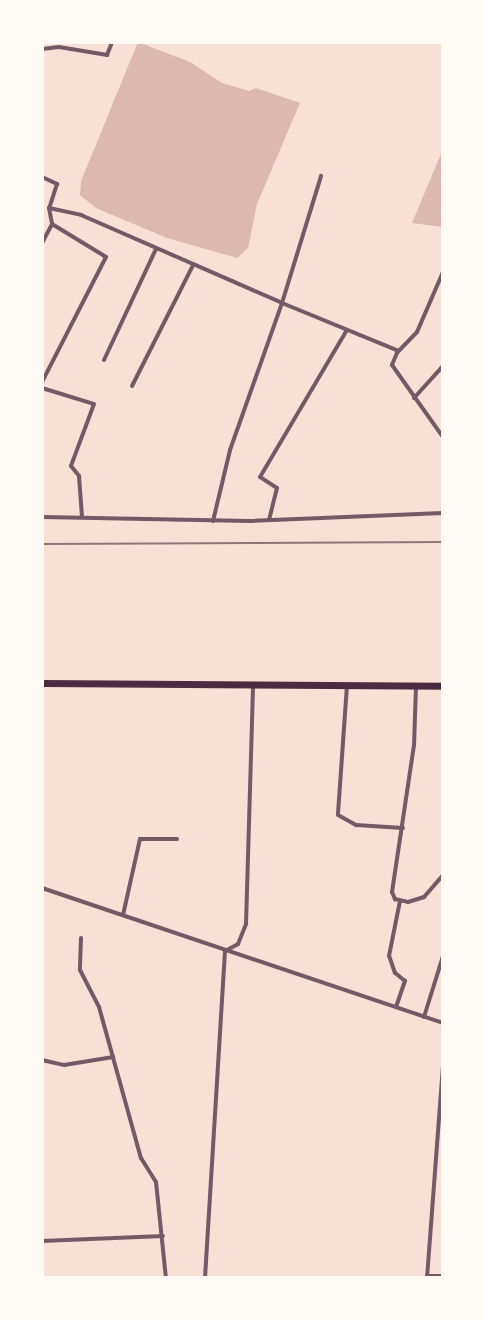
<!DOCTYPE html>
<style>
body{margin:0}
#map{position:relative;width:485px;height:1320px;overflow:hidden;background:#f7e1d7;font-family:"IBM Plex Sans",sans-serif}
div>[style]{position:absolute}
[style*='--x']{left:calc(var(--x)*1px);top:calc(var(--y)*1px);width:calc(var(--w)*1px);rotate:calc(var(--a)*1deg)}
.water>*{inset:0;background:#dcb8b0}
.minor>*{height:4px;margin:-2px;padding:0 2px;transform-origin:2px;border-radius:2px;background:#755966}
.trunk>*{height:7px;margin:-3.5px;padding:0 3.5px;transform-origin:3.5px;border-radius:3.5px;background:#4a2c40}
.rail>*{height:2px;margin:-1px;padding:0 1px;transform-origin:1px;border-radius:1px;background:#8f747c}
span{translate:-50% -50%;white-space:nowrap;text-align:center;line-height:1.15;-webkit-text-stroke:4.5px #fffaf5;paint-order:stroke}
.frame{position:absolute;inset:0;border:44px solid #fffaf5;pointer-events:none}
</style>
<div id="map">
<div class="water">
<i style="clip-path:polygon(138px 42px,190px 62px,222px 83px,249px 91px,256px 88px,300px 103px,257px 204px,248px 248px,237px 258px,167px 238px,96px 208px,80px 195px,81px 181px)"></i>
<i style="clip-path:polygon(443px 149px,443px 227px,412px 223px)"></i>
</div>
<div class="minor">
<i style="--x:42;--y:49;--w:17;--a:-7"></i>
<i style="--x:59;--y:47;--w:49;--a:9.5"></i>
<i style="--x:107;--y:55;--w:14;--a:-69"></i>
<i style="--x:42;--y:177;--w:17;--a:25"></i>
<i style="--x:57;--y:184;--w:25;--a:108"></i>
<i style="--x:49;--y:208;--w:16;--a:79"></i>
<i style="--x:52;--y:224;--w:63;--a:31.4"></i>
<i style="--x:106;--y:257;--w:140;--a:117.1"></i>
<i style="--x:49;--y:208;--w:33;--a:12"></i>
<i style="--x:81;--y:215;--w:219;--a:23.6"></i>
<i style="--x:282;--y:303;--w:133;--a:-72.9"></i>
<i style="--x:42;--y:243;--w:21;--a:-62"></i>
<i style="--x:443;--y:272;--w:65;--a:113.4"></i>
<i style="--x:417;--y:332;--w:29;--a:134"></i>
<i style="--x:397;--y:353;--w:13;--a:113"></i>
<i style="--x:392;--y:365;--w:88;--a:54.7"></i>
<i style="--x:104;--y:360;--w:123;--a:-64.9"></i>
<i style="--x:132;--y:386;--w:136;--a:-63.2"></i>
<i style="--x:42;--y:388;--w:54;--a:17.1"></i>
<i style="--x:94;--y:404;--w:66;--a:110.4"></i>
<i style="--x:71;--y:466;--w:13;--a:51"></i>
<i style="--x:79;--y:476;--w:41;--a:85.8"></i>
<i style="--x:414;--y:398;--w:43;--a:-47.8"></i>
<i style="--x:42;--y:517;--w:208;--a:1.1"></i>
<i style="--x:250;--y:521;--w:193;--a:-2.4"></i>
<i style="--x:269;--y:520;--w:33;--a:-76"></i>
<i style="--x:277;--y:488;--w:20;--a:-147"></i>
<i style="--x:260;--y:477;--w:171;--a:-59.4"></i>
<i style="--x:213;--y:521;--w:73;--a:-76.5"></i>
<i style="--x:230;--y:450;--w:156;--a:-70.5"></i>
<i style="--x:282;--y:303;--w:126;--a:22.3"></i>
<i style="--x:347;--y:685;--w:130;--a:94"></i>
<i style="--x:338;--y:815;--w:21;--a:29"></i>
<i style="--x:356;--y:825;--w:47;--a:3.7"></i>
<i style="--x:416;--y:686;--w:59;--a:91.9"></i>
<i style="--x:414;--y:745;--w:149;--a:98.5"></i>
<i style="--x:392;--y:892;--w:8;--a:67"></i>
<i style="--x:395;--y:899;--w:13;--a:13"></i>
<i style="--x:408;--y:902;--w:17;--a:-17"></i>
<i style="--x:424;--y:897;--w:29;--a:-49"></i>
<i style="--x:42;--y:888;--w:423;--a:18.6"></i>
<i style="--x:123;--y:915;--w:78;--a:-77.4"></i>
<i style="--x:140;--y:839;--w:37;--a:0"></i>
<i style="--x:81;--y:938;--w:32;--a:92"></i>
<i style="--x:80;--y:970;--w:42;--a:62.8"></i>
<i style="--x:99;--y:1007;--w:157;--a:74.5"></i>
<i style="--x:141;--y:1158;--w:28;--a:58"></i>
<i style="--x:156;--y:1182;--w:97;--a:84.1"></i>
<i style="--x:396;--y:1007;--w:28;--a:-71"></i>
<i style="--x:405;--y:981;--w:13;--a:-141"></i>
<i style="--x:395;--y:973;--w:18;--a:-109"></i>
<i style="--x:389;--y:956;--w:56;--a:-78.7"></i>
<i style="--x:424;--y:1017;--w:64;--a:-72.7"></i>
<i style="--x:42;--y:1060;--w:23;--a:13"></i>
<i style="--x:64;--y:1065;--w:50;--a:-9.3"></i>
<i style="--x:42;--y:1241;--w:121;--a:-2.4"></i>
<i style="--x:427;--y:1276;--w:16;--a:0"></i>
<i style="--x:205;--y:1278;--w:328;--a:-86.5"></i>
<i style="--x:225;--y:951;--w:15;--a:-28"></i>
<i style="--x:238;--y:944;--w:22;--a:-68"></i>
<i style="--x:246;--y:924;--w:239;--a:-88.3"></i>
<i style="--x:427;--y:1278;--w:212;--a:-85.7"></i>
</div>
<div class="trunk">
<i style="--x:42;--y:683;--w:401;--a:0.4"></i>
</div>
<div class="rail">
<i style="--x:42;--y:544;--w:401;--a:-0.3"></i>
</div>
<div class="frame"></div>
</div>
